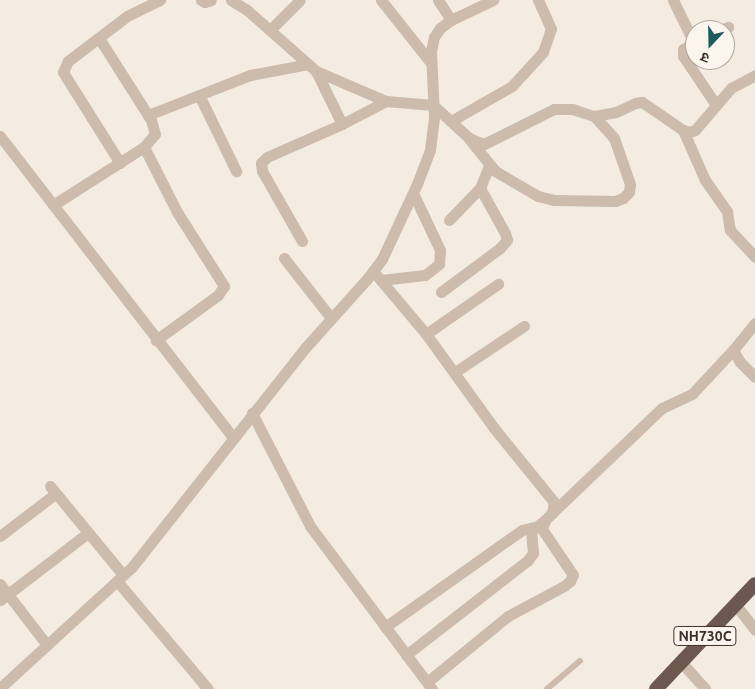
<!DOCTYPE html>
<meta charset="utf-8">
<style>
body{margin:0}
#map{position:relative;width:755px;height:689px;overflow:hidden;background:#f4ebe1;font-family:Ubuntu,"Noto Sans Devanagari",sans-serif}
div>[style]{position:absolute}
[style*='--x']{left:calc(var(--x)*1px);top:calc(var(--y)*1px);width:calc(var(--w)*1px);rotate:calc(var(--a)*1deg)}
.service>*{height:5.5px;margin:-2.75px;padding:0 2.75px;transform-origin:2.75px;border-radius:2.75px;background:#cdbbac}
.minor>*{height:11px;margin:-5.5px;padding:0 5.5px;transform-origin:5.5px;border-radius:5.5px;background:#cdbbac}
.trunk>*{height:14px;margin:-7px;padding:0 7px;transform-origin:7px;border-radius:7px;background:#6c584f}
span{translate:-50% -50%;white-space:nowrap;text-align:center;line-height:1.15;-webkit-text-stroke:4.5px #fbf5ee;paint-order:stroke}
.shield-label span{padding:1px 4px;background:#fbf5ee;border:1px solid;border-radius:4px;-webkit-text-stroke-width:0}
.shield-label{font-size:14px;color:#3b302b;font-weight:700}
.north{position:absolute;left:685px;top:20px;width:50px;height:50px;box-sizing:border-box;background:#fbf5ee;border:1px solid #aea6a0;border-radius:50%;rotate:201deg;font-size:14px;font-weight:700;line-height:20px;text-align:center;color:#3b302b}
.north::after{content:'';display:block;margin:auto;width:18px;height:22px;background:#1f5a5e;clip-path:polygon(50% 0,100% 100%,50% 72%,0 100%)}
</style>
<div id="map">
<div class="service">
<i style="--x:547;--y:689;--w:43;--a:-40.3"></i>
</div>
<div class="minor">
<i style="--x:201;--y:0;--w:4;--a:27"></i>
<i style="--x:205;--y:2;--w:6;--a:-18"></i>
<i style="--x:231;--y:0;--w:19;--a:32"></i>
<i style="--x:247;--y:10;--w:92;--a:41.5"></i>
<i style="--x:316;--y:71;--w:76;--a:23.2"></i>
<i style="--x:386;--y:101;--w:47;--a:4.9"></i>
<i style="--x:433;--y:105;--w:49;--a:42.5"></i>
<i style="--x:469;--y:138;--w:16;--a:22"></i>
<i style="--x:484;--y:144;--w:78;--a:-26.6"></i>
<i style="--x:554;--y:109;--w:18;--a:0"></i>
<i style="--x:572;--y:109;--w:23;--a:18"></i>
<i style="--x:594;--y:116;--w:22;--a:-10"></i>
<i style="--x:616;--y:112;--w:21;--a:-25"></i>
<i style="--x:635;--y:103;--w:7;--a:-8"></i>
<i style="--x:642;--y:102;--w:50;--a:34.3"></i>
<i style="--x:683;--y:130;--w:6;--a:18"></i>
<i style="--x:689;--y:132;--w:6;--a:-18"></i>
<i style="--x:695;--y:130;--w:55;--a:-49.4"></i>
<i style="--x:731;--y:88;--w:27;--a:-28"></i>
<i style="--x:381;--y:0;--w:80;--a:51.6"></i>
<i style="--x:438;--y:0;--w:24;--a:57"></i>
<i style="--x:673;--y:0;--w:48;--a:64"></i>
<i style="--x:270;--y:30;--w:42;--a:-45"></i>
<i style="--x:721;--y:30;--w:8;--a:-23"></i>
<i style="--x:695;--y:43;--w:13;--a:153"></i>
<i style="--x:683;--y:49;--w:7;--a:90"></i>
<i style="--x:683;--y:56;--w:59;--a:56"></i>
<i style="--x:316;--y:71;--w:59;--a:63.9"></i>
<i style="--x:199;--y:95;--w:85;--a:64"></i>
<i style="--x:148;--y:115;--w:110;--a:-21.4"></i>
<i style="--x:250;--y:75;--w:59;--a:-10.7"></i>
<i style="--x:451;--y:121;--w:70;--a:-29.8"></i>
<i style="--x:512;--y:86;--w:46;--a:-47.6"></i>
<i style="--x:543;--y:52;--w:24;--a:-71"></i>
<i style="--x:551;--y:29;--w:32;--a:-114"></i>
<i style="--x:683;--y:130;--w:55;--a:66.3"></i>
<i style="--x:705;--y:180;--w:39;--a:55"></i>
<i style="--x:727;--y:212;--w:18;--a:81"></i>
<i style="--x:730;--y:230;--w:37;--a:47"></i>
<i style="--x:0;--y:136;--w:381;--a:52.3"></i>
<i style="--x:470;--y:140;--w:40;--a:51"></i>
<i style="--x:495;--y:171;--w:50;--a:30.2"></i>
<i style="--x:538;--y:196;--w:16;--a:14"></i>
<i style="--x:554;--y:200;--w:61;--a:0.9"></i>
<i style="--x:615;--y:201;--w:9;--a:-21"></i>
<i style="--x:623;--y:198;--w:8;--a:-45"></i>
<i style="--x:629;--y:192;--w:8;--a:-83"></i>
<i style="--x:630;--y:184;--w:49;--a:-109.2"></i>
<i style="--x:614;--y:138;--w:30;--a:-132"></i>
<i style="--x:144;--y:147;--w:73;--a:63.1"></i>
<i style="--x:177;--y:212;--w:88;--a:57.6"></i>
<i style="--x:224;--y:286;--w:11;--a:124"></i>
<i style="--x:218;--y:295;--w:77;--a:144"></i>
<i style="--x:120;--y:163;--w:107;--a:-122.1"></i>
<i style="--x:63;--y:72;--w:12;--a:-66"></i>
<i style="--x:68;--y:61;--w:74;--a:-37.3"></i>
<i style="--x:127;--y:16;--w:37;--a:-26"></i>
<i style="--x:53;--y:205;--w:108;--a:-32.5"></i>
<i style="--x:144;--y:147;--w:17;--a:-50"></i>
<i style="--x:155;--y:134;--w:15;--a:-106"></i>
<i style="--x:151;--y:120;--w:97;--a:-122.4"></i>
<i style="--x:449;--y:220;--w:45;--a:-45.9"></i>
<i style="--x:480;--y:188;--w:24;--a:-68"></i>
<i style="--x:302;--y:241;--w:81;--a:-119.7"></i>
<i style="--x:262;--y:171;--w:8;--a:-97"></i>
<i style="--x:261;--y:163;--w:8;--a:-45"></i>
<i style="--x:267;--y:157;--w:82;--a:-23.7"></i>
<i style="--x:342;--y:124;--w:50;--a:-27.6"></i>
<i style="--x:284;--y:258;--w:76;--a:51.9"></i>
<i style="--x:373;--y:271;--w:82;--a:49.9"></i>
<i style="--x:426;--y:334;--w:116;--a:54.1"></i>
<i style="--x:494;--y:428;--w:95;--a:51"></i>
<i style="--x:554;--y:502;--w:11;--a:100"></i>
<i style="--x:552;--y:513;--w:10;--a:135"></i>
<i style="--x:545;--y:520;--w:9;--a:108"></i>
<i style="--x:542;--y:529;--w:55;--a:56"></i>
<i style="--x:573;--y:575;--w:7;--a:117"></i>
<i style="--x:570;--y:581;--w:8;--a:140"></i>
<i style="--x:564;--y:586;--w:64;--a:151.8"></i>
<i style="--x:508;--y:616;--w:104;--a:140.8"></i>
<i style="--x:381;--y:280;--w:44;--a:-6.5"></i>
<i style="--x:425;--y:275;--w:18;--a:-38"></i>
<i style="--x:439;--y:264;--w:14;--a:-86"></i>
<i style="--x:440;--y:250;--w:63;--a:-115.3"></i>
<i style="--x:441;--y:292;--w:74;--a:-36.7"></i>
<i style="--x:500;--y:248;--w:11;--a:-49"></i>
<i style="--x:507;--y:240;--w:7;--a:-106"></i>
<i style="--x:505;--y:233;--w:51;--a:-119.1"></i>
<i style="--x:755;--y:323;--w:35;--a:129"></i>
<i style="--x:733;--y:350;--w:14;--a:60"></i>
<i style="--x:740;--y:362;--w:21;--a:45"></i>
<i style="--x:426;--y:334;--w:88;--a:-34.8"></i>
<i style="--x:455;--y:372;--w:83;--a:-33.7"></i>
<i style="--x:252;--y:413;--w:127;--a:62.8"></i>
<i style="--x:310;--y:526;--w:204;--a:53.2"></i>
<i style="--x:50;--y:486;--w:115;--a:50.6"></i>
<i style="--x:552;--y:513;--w:152;--a:-43.7"></i>
<i style="--x:662;--y:408;--w:33;--a:-25"></i>
<i style="--x:692;--y:394;--w:60;--a:-47"></i>
<i style="--x:0;--y:536;--w:69;--a:-37.4"></i>
<i style="--x:117;--y:581;--w:141;--a:49.9"></i>
<i style="--x:0;--y:584;--w:77;--a:52.4"></i>
<i style="--x:0;--y:600;--w:111;--a:-37.3"></i>
<i style="--x:735;--y:604;--w:33;--a:52"></i>
<i style="--x:385;--y:627;--w:168;--a:-35.3"></i>
<i style="--x:522;--y:530;--w:12;--a:-14"></i>
<i style="--x:406;--y:655;--w:155;--a:-37.9"></i>
<i style="--x:528;--y:560;--w:9;--a:-54"></i>
<i style="--x:533;--y:553;--w:22;--a:-95"></i>
<i style="--x:531;--y:531;--w:18;--a:-38"></i>
<i style="--x:681;--y:662;--w:36;--a:48"></i>
<i style="--x:0;--y:688;--w:179;--a:-42.5"></i>
<i style="--x:132;--y:567;--w:279;--a:-51.7"></i>
<i style="--x:305;--y:348;--w:93;--a:-48.1"></i>
<i style="--x:367;--y:279;--w:25;--a:-53"></i>
<i style="--x:382;--y:259;--w:83;--a:-65"></i>
<i style="--x:417;--y:184;--w:36;--a:-69"></i>
<i style="--x:430;--y:150;--w:33;--a:-83"></i>
<i style="--x:434;--y:117;--w:66;--a:-92.6"></i>
<i style="--x:431;--y:51;--w:14;--a:-78"></i>
<i style="--x:434;--y:37;--w:11;--a:-56"></i>
<i style="--x:440;--y:28;--w:14;--a:-36"></i>
<i style="--x:451;--y:20;--w:47;--a:-25.5"></i>
</div>
<div class="trunk">
<i style="--x:656;--y:689;--w:144;--a:-46.7"></i>
</div>
<div class="shield-label">
<span style="left:705px;top:636px">NH730C</span>
</div>
<div class="north">उ</div>
</div>
